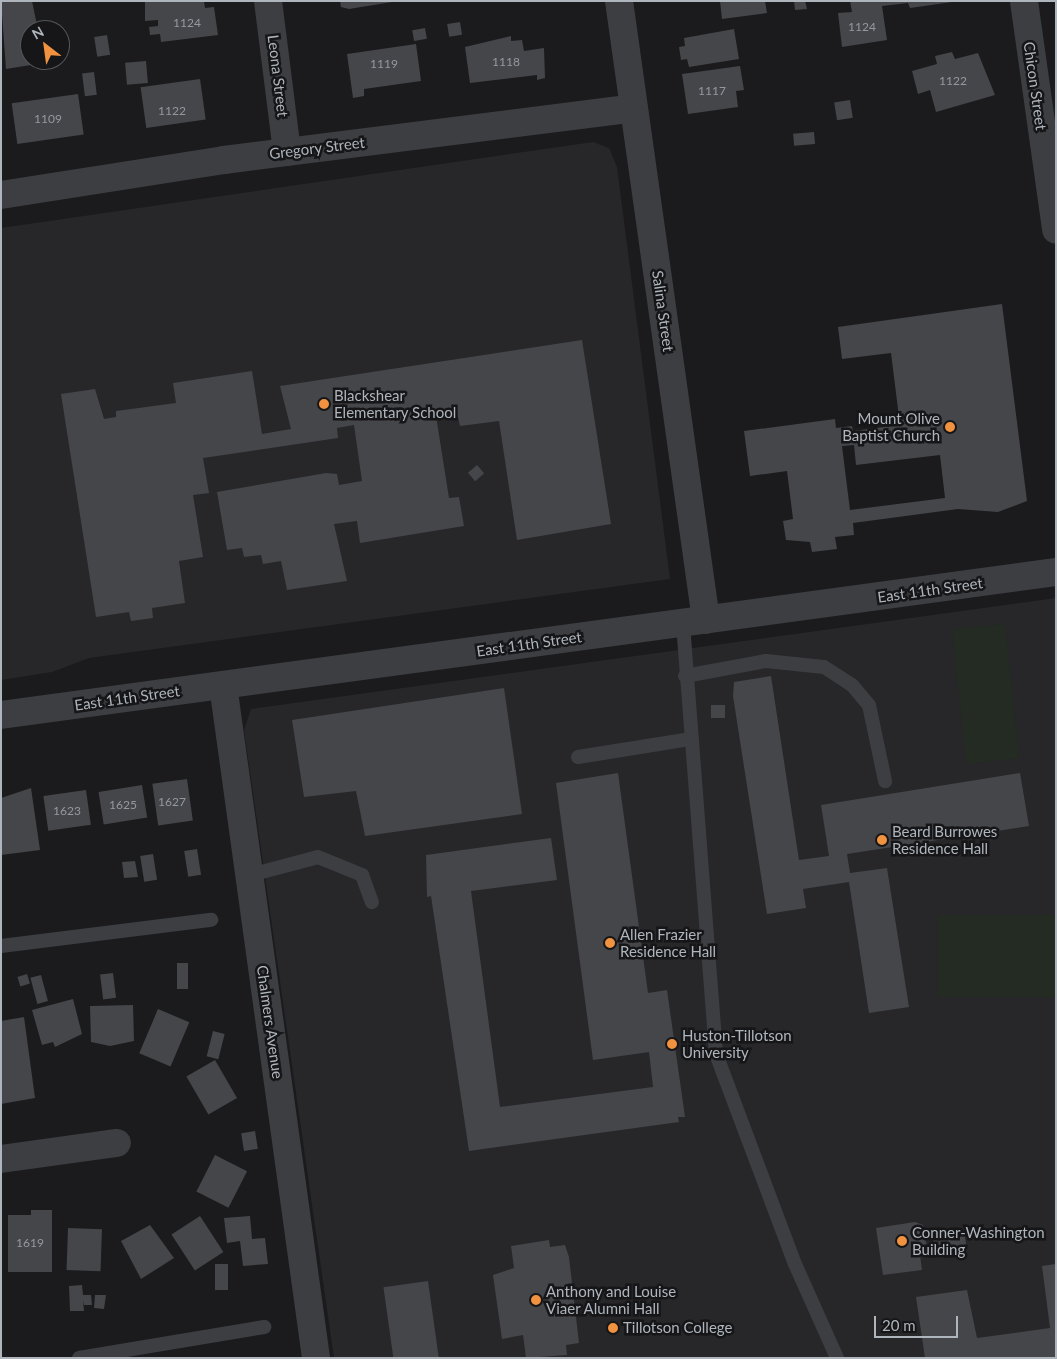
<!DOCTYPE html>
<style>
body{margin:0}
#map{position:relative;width:1057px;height:1359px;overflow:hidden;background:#1b1b1d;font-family:Lato,sans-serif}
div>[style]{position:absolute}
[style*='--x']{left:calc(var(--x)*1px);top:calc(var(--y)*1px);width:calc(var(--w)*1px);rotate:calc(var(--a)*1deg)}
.built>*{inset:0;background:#27272a}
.green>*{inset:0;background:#232b22;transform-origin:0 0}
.building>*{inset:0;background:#45464a;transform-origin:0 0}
.service>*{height:14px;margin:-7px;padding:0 7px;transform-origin:7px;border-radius:7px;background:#3c3e42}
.minor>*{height:28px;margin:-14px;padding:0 14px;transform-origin:14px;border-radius:14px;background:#3c3e42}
.tertiary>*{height:28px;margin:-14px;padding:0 14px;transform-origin:14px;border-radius:14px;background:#3c3e42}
.dots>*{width:14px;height:14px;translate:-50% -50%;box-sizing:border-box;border:2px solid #161618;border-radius:50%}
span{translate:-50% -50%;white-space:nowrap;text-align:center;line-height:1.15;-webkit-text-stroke:5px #161618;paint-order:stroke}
.number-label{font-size:12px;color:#9499a0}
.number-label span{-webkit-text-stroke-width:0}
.street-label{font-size:15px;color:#aeb5bc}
.poi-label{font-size:15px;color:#aeb5bc}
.left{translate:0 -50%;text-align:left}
.right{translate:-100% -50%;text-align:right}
.frame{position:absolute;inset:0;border:2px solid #aeb5bc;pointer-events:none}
.north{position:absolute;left:20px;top:20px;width:50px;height:50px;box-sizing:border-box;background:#161618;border:1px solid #53565a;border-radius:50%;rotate:330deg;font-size:14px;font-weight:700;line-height:20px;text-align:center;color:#aeb5bc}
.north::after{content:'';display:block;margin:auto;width:18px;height:22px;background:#f09240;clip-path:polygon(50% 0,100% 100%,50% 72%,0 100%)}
.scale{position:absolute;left:874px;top:1316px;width:84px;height:22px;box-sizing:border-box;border:2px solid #aeb5bc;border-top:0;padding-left:6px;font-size:15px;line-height:18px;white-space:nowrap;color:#aeb5bc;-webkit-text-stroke:4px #161618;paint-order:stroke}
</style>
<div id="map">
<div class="built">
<i style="clip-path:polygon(593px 142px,609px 148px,617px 167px,670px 579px,89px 658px,52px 672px,1px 680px,1px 228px)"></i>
<i style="clip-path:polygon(1056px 598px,1056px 1358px,334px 1358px,244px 730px,251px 709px)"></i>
</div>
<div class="green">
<i style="left:1005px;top:624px;width:135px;height:53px;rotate:84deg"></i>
<i style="left:1056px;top:915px;width:82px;height:118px;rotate:90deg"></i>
</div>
<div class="building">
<i style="clip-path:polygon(1px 1px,32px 1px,38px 30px,30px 30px,30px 60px,43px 63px,6px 69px)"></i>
<i style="clip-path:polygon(145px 1px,204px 1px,205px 8px,214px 7px,218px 35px,161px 42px,160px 34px,150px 35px,149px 27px,158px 26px,158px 20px,145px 21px)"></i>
<i style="clip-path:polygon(340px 1px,392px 1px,392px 2px,349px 9px,341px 7px)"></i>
<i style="clip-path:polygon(720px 1px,765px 1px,767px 13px,722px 19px)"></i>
<i style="clip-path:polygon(794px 1px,805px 1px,807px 9px,795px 10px)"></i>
<i style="clip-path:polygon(850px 1px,952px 1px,952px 2px,910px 8px,908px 3px,882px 6px,887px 40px,842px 47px,838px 13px,852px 12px)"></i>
<i style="left:460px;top:22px;width:13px;height:13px;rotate:81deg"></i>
<i style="left:425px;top:28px;width:11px;height:13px;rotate:80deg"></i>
<i style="clip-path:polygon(734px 29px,739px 59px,689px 67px,687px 59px,681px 60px,679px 47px,685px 46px,684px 38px)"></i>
<i style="left:107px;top:35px;width:20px;height:13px;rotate:81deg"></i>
<i style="clip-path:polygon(511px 36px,511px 41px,522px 40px,524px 51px,544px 48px,545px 78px,537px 80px,537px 75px,470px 83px,465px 47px)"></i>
<i style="clip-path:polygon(416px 44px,421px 81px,364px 89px,364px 96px,353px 98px,347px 54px)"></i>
<i style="clip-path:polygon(952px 52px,955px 59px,978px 53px,995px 95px,936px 112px,930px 90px,918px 94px,912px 71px,937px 64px,935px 56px)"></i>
<i style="left:146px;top:61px;width:22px;height:21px;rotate:85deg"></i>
<i style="clip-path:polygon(740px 66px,744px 90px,736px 91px,738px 107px,688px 114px,682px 74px)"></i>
<i style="left:94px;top:72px;width:23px;height:12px;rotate:83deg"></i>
<i style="left:200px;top:79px;width:41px;height:60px;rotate:82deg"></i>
<i style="left:78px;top:94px;width:41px;height:67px;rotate:82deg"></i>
<i style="left:850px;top:100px;width:18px;height:16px;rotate:81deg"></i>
<i style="left:814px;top:132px;width:12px;height:21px;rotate:85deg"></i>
<i style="clip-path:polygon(evenodd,1002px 304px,1027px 501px,998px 512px,958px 509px,853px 523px,854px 535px,835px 537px,837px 549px,812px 552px,810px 542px,786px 540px,783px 521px,793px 519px,787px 471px,750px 476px,744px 431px,835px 419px,836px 428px,852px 426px,853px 431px,900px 425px,891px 353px,842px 359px,838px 327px,1002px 304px,854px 445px,856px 465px,940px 455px,945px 498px,850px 510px,842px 446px,854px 445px)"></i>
<i style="clip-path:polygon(582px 340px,611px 524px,517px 540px,499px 421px,460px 426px,457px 412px,436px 416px,449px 498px,459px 497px,464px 526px,360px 543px,357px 521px,334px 524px,347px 581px,287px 590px,281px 561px,263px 564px,261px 555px,244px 557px,242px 548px,227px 550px,217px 492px,326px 473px,337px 474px,339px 485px,362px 481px,354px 425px,337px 428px,338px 438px,203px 458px,209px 493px,193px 495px,203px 557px,179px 561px,185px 603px,152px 608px,153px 618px,131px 621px,129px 612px,96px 617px,61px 394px,95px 389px,104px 419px,116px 417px,116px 411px,176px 403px,173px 383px,252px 371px,262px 434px,291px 429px,280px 386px)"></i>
<i style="left:477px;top:465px;width:11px;height:12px;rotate:49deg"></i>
<i style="clip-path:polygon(771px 676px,799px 860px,829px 856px,821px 805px,1020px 773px,1029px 826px,847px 854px,850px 873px,887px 868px,909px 1007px,869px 1013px,849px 882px,803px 889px,806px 908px,767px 914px,733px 696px,734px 682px)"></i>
<i style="clip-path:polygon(504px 688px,522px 814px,365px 836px,356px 791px,304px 797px,292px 720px)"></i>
<i style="left:711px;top:705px;width:14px;height:13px"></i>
<i style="clip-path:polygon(618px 773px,648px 993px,667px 990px,685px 1117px,678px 1117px,679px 1122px,469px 1151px,431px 896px,427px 897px,426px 855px,551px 838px,557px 880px,471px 891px,500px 1107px,653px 1087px,649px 1052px,593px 1060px,556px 783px)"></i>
<i style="left:187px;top:779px;width:42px;height:35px;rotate:82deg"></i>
<i style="left:142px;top:785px;width:33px;height:44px;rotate:81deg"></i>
<i style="clip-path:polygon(31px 788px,40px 850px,1px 855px,1px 798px)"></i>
<i style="left:86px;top:790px;width:35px;height:43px;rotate:82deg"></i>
<i style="left:197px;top:849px;width:26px;height:13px;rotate:81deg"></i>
<i style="left:153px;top:854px;width:26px;height:13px;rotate:81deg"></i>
<i style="clip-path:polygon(135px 861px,138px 877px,124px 878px,122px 862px)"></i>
<i style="left:177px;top:963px;width:11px;height:26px"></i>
<i style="left:113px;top:973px;width:25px;height:13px;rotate:83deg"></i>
<i style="left:27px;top:974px;width:10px;height:10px;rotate:73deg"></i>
<i style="left:41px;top:975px;width:27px;height:11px;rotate:75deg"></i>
<i style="clip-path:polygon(73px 999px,82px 1034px,55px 1047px,53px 1042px,42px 1045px,32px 1010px)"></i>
<i style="clip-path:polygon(133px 1005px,134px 1041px,110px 1046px,91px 1042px,90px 1006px)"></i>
<i style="left:158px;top:1009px;width:34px;height:48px;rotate:23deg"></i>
<i style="clip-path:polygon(24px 1017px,35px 1098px,1px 1104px,1px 1021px)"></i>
<i style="left:213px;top:1031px;width:12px;height:26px;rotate:14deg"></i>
<i style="left:215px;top:1060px;width:44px;height:33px;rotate:60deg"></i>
<i style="left:255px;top:1131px;width:18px;height:14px;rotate:81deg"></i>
<i style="left:215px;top:1155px;width:36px;height:41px;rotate:27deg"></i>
<i style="clip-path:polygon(31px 1210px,52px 1210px,52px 1272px,8px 1272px,8px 1215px,31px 1215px)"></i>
<i style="left:200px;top:1216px;width:43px;height:34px;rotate:57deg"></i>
<i style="clip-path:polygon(250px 1216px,252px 1239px,265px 1238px,268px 1264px,243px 1266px,240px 1241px,227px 1243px,224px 1218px)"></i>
<i style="clip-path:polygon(915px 1222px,923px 1225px,928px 1254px,920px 1255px,922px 1270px,883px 1275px,876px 1228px)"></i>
<i style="clip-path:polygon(150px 1225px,174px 1258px,141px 1279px,121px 1241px)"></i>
<i style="left:68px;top:1228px;width:34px;height:42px;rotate:2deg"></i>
<i style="left:964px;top:1231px;width:19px;height:32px;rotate:81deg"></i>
<i style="clip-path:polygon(549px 1240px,550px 1247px,565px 1245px,569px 1257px,579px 1343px,566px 1345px,567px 1355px,526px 1358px,523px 1335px,502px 1339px,493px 1275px,514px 1268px,511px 1246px)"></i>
<i style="left:215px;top:1264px;width:13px;height:26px"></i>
<i style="clip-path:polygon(1056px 1264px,1056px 1358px,925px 1358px,916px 1297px,967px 1290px,977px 1338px,1050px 1328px,1042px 1266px)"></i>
<i style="left:428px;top:1281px;width:78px;height:45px;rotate:82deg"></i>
<i style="clip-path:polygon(82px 1285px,83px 1295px,91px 1295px,92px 1305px,84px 1305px,83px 1300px,84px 1311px,70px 1311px,69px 1286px)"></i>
<i style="clip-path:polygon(95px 1295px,106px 1295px,104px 1309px,94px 1308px)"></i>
</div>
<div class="service">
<i style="--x:683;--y:624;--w:431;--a:85.6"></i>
<i style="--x:716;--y:1054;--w:224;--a:69.4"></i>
<i style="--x:795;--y:1264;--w:103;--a:65.9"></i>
<i style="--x:685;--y:676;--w:82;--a:-10.5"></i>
<i style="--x:766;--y:661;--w:58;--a:5.9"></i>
<i style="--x:824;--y:667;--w:33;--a:33"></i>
<i style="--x:852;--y:685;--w:26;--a:50"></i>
<i style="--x:869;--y:705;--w:78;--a:78.1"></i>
<i style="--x:578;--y:757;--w:113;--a:-9.1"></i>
<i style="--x:250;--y:875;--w:70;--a:-14.8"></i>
<i style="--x:318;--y:857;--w:48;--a:22.2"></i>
<i style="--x:362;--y:875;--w:29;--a:70"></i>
<i style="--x:1;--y:946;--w:212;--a:-7.1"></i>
<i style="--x:79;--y:1358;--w:188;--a:-9.5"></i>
</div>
<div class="minor">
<i style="--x:268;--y:1;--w:152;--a:82.8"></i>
<i style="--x:619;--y:1;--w:625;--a:82"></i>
<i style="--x:1;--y:195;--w:226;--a:-8.9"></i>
<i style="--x:224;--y:160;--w:413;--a:-7.2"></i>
<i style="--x:223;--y:685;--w:679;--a:82.13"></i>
<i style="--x:1;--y:1159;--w:117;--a:-7.9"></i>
</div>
<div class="tertiary">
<i style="--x:1024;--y:1;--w:231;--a:82"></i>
<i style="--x:1;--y:715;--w:1065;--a:-7.72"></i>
</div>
<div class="dots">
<i style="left:324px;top:404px;background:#f09240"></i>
<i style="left:950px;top:427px;background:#f09240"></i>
<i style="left:882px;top:840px;background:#f09240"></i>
<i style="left:610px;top:943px;background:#f09240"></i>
<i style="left:672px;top:1044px;background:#f09240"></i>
<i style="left:902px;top:1241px;background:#f09240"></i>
<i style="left:536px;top:1300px;background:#f09240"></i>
<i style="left:613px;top:1328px;background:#f09240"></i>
</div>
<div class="number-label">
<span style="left:187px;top:23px">1124</span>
<span style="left:862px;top:27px">1124</span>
<span style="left:506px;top:62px">1118</span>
<span style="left:384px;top:64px">1119</span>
<span style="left:953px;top:81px">1122</span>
<span style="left:712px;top:91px">1117</span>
<span style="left:172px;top:111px">1122</span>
<span style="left:48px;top:119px">1109</span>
<span style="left:172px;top:802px">1627</span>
<span style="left:123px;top:805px">1625</span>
<span style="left:67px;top:811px">1623</span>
<span style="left:30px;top:1243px">1619</span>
</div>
<div class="street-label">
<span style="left:278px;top:76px;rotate:83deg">Leona Street</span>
<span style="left:1035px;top:86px;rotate:82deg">Chicon Street</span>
<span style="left:317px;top:148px;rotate:-7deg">Gregory Street</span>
<span style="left:663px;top:311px;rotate:82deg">Salina Street</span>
<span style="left:930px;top:590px;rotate:-8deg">East 11th Street</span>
<span style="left:529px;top:644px;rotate:-8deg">East 11th Street</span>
<span style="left:127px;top:698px;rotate:-8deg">East 11th Street</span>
<span style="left:270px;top:1022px;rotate:82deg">Chalmers Avenue</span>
</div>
<div class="poi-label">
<span class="left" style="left:334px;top:404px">Blackshear<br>Elementary School</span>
<span class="right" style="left:940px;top:427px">Mount Olive<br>Baptist Church</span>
<span class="left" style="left:892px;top:840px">Beard Burrowes<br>Residence Hall</span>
<span class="left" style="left:620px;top:943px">Allen Frazier<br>Residence Hall</span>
<span class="left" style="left:682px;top:1044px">Huston-Tillotson<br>University</span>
<span class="left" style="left:912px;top:1241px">Conner-Washington<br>Building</span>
<span class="left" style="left:546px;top:1300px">Anthony and Louise<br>Viaer Alumni Hall</span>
<span class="left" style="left:623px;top:1328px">Tillotson College</span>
</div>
<div class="frame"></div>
<div class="north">N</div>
<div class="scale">20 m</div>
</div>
